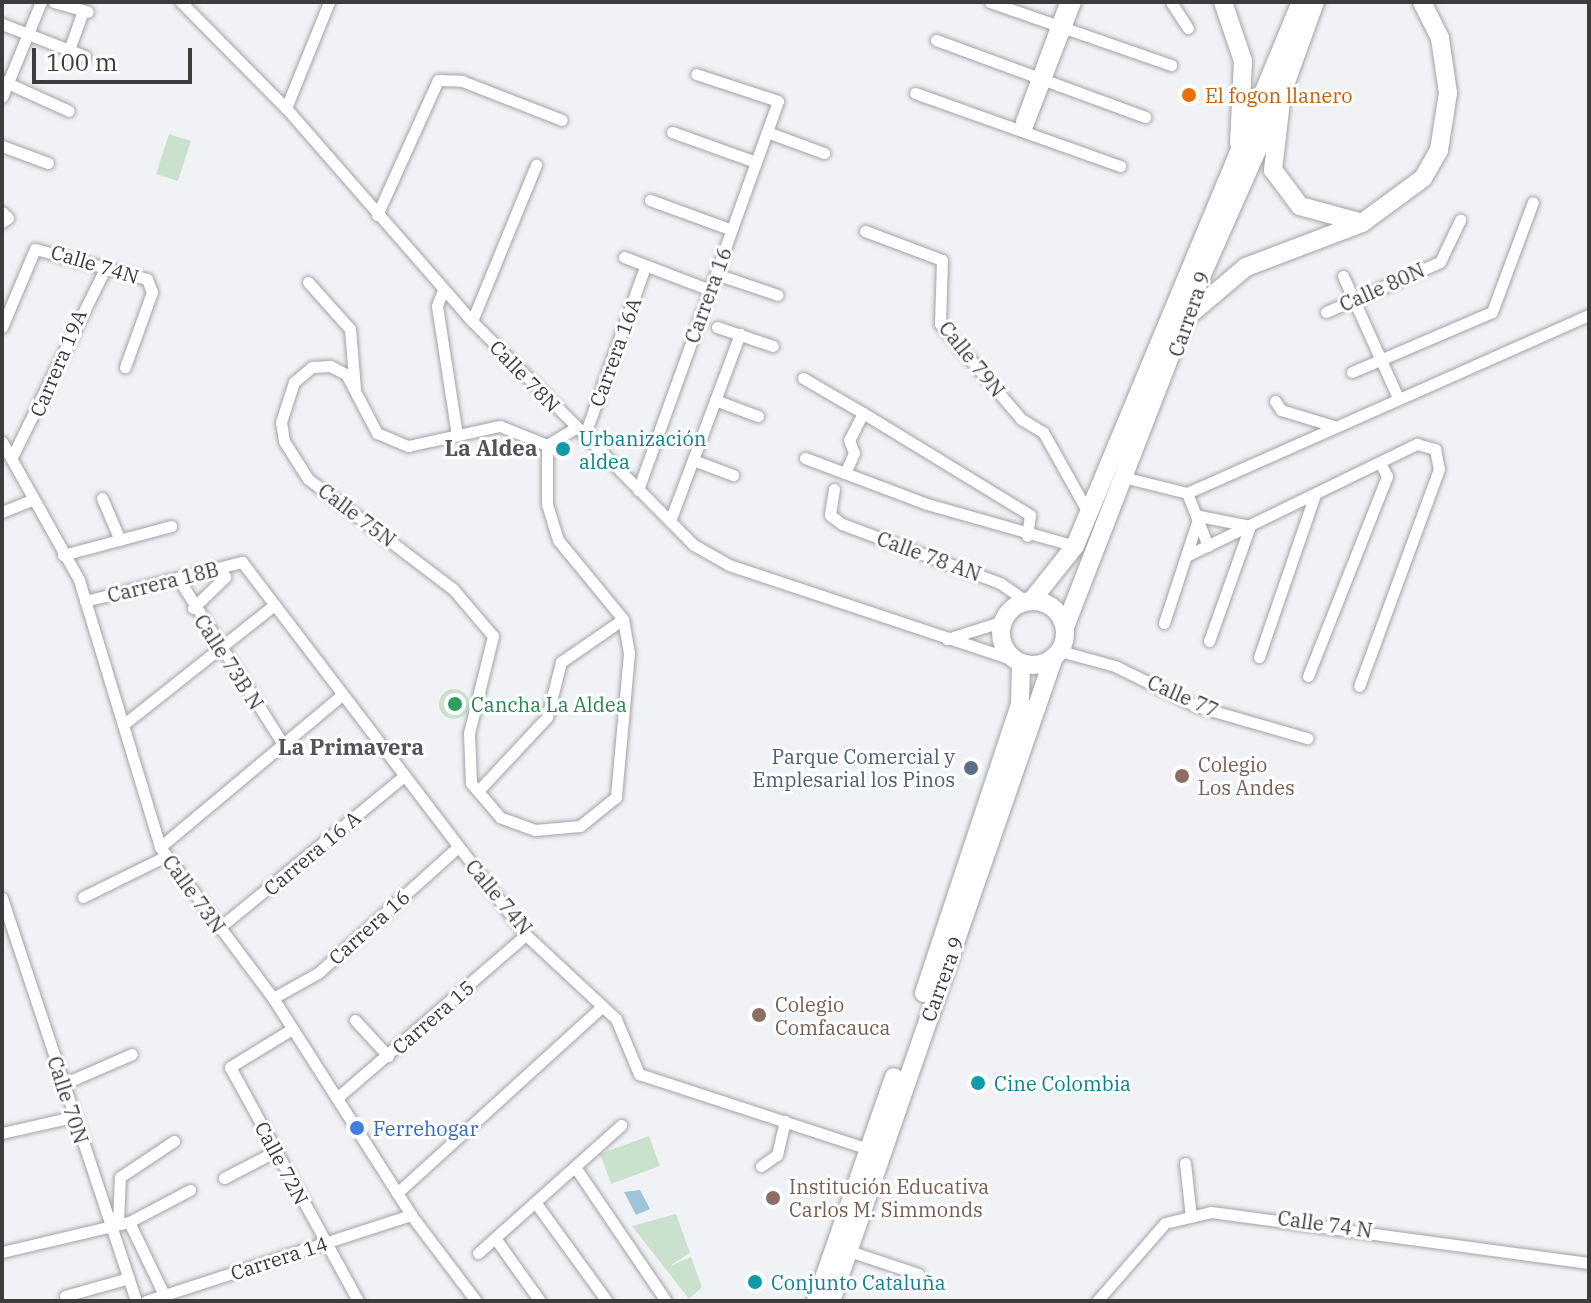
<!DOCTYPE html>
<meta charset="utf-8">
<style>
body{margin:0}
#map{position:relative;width:1591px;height:1303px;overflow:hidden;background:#f1f2f5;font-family:"IBM Plex Serif",serif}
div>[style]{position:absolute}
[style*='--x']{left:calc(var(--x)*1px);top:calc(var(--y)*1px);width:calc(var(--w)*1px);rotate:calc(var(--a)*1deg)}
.green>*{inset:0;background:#cae2cd;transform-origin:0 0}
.round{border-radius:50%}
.water>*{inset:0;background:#9ec4d8}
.roads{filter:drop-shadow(0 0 2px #a3a3a7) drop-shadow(0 0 2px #a3a3a7)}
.minor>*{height:11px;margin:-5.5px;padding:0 5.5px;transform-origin:5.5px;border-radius:5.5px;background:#fff}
.primary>*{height:18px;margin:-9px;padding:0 9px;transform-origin:9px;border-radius:9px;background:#fff}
.primary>.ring{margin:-9px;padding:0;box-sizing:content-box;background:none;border:18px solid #fff;border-radius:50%}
.trunk>*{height:18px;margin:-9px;padding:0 9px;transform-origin:9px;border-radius:9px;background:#fff}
.dots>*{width:22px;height:22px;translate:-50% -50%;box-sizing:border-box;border:4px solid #fff;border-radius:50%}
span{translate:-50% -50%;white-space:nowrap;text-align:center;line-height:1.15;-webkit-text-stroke:6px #fff;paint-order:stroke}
.food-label{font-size:20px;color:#c56008}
.left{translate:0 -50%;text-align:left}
.street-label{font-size:20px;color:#3c3c3d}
.culture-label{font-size:20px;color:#0d838f}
.leisure-label{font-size:20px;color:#27864d}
.service-label{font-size:20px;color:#4e5e75}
.right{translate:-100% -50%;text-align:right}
.education-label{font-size:20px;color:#785e54}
.shop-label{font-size:20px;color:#366cbe}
.neighbourhood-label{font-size:22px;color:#535457;font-weight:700}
.frame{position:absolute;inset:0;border:4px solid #3c3c3d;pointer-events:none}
.scale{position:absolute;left:32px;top:48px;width:160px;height:36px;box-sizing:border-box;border:4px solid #3c3c3d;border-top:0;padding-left:10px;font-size:24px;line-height:28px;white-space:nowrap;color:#3c3c3d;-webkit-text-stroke:6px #fff;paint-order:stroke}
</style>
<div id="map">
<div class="green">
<i style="left:169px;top:134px;width:23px;height:42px;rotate:18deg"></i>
<i class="round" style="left:439px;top:689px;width:30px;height:30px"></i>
<i style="left:649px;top:1136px;width:32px;height:52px;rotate:70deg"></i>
<i style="clip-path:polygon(676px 1214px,690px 1253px,670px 1266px,691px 1257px,702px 1287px,689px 1299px,632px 1226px)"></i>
</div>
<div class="water">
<i style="clip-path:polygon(640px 1190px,650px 1209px,636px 1215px,624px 1192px)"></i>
</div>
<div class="roads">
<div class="minor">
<i style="--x:54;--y:2;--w:35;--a:16"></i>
<i style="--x:181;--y:2;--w:149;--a:45.3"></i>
<i style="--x:286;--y:108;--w:283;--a:48.9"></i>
<i style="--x:472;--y:321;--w:315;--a:45.3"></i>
<i style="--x:694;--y:545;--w:40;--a:29.7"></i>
<i style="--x:729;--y:565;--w:304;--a:18.4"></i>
<i style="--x:990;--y:2;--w:192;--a:19.2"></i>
<i style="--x:1171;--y:2;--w:31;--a:57"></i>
<i style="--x:2;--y:24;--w:89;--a:21.1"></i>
<i style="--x:936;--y:40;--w:223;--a:20.2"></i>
<i style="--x:69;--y:50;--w:41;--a:-70.3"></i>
<i style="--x:3;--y:81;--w:72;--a:24.4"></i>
<i style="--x:915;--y:93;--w:218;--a:19.6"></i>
<i style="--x:2;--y:97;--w:103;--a:-67.7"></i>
<i style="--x:286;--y:108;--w:114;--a:-67.9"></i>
<i style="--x:1021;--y:121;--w:127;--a:-69.7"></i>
<i style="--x:1025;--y:131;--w:138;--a:-68.8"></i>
<i style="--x:672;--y:132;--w:89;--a:19.7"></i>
<i style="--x:767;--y:132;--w:61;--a:20.2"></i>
<i style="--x:2;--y:146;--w:49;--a:20.3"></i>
<i style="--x:650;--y:200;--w:87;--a:20.1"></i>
<i style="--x:2;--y:212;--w:8;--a:45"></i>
<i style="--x:8;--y:218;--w:7;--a:146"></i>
<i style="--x:377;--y:215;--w:148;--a:-65.7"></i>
<i style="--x:438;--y:80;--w:24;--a:2"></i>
<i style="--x:462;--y:81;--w:107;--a:21.3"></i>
<i style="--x:865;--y:231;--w:82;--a:20.6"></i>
<i style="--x:942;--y:260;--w:64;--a:91.8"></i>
<i style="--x:940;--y:324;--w:125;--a:49.5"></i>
<i style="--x:1021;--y:419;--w:26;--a:31"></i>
<i style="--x:1043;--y:432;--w:94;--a:60.7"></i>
<i style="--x:624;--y:257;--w:92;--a:21"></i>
<i style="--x:716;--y:274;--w:65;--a:18.7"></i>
<i style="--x:1343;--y:276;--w:134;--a:65.7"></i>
<i style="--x:308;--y:282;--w:63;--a:48.2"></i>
<i style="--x:350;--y:329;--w:59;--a:85.2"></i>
<i style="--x:443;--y:290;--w:17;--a:111"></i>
<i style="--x:437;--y:306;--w:131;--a:81.2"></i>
<i style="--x:1326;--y:312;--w:124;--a:-23.7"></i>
<i style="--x:1440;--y:262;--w:47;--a:-64.5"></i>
<i style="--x:472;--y:321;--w:169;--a:-67.7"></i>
<i style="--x:2;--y:327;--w:85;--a:-67.1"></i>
<i style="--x:35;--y:249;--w:116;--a:15"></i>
<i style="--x:147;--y:279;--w:14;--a:69"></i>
<i style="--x:152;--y:292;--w:80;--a:109.8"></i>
<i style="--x:717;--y:327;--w:59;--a:18.7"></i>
<i style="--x:1352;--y:372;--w:152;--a:-23.2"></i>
<i style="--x:1492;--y:312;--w:117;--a:-69.6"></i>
<i style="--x:803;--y:378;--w:69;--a:30.3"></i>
<i style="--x:863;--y:413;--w:30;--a:117"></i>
<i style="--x:849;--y:440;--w:14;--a:69"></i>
<i style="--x:854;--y:453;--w:22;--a:114"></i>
<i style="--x:715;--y:400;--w:46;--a:20.4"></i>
<i style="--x:1275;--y:401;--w:11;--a:56"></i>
<i style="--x:1281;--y:410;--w:55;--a:16.8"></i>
<i style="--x:863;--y:413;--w:196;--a:31.4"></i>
<i style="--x:1030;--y:515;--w:21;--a:98"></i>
<i style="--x:584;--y:437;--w:181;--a:-70.3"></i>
<i style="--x:2;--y:442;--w:158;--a:60.8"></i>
<i style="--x:79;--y:580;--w:279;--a:73.1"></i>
<i style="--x:160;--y:847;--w:189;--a:53.2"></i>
<i style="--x:273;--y:998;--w:257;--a:57.5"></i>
<i style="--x:411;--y:1215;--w:108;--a:52.9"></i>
<i style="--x:547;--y:445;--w:59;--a:90"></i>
<i style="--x:547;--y:504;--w:38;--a:73"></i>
<i style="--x:558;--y:540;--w:102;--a:50.6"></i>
<i style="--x:623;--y:619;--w:35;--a:80"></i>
<i style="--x:629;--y:653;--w:145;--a:95.2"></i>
<i style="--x:616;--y:797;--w:46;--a:141.1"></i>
<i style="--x:580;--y:826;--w:45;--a:174.9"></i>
<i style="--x:535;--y:830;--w:37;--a:-160"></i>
<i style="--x:500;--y:817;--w:45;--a:-130.5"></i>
<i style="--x:471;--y:783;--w:50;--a:-92.3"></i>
<i style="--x:469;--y:733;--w:100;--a:-76.1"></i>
<i style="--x:493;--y:636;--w:62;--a:-130.4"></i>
<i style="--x:453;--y:589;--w:182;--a:-142.8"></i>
<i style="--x:308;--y:479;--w:45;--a:-122.3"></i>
<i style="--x:284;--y:441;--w:19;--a:-99"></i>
<i style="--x:281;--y:422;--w:42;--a:-72"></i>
<i style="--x:294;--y:382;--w:23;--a:-40"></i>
<i style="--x:312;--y:367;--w:18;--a:-3"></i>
<i style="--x:330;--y:366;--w:18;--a:27"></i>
<i style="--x:346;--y:374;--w:67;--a:62.3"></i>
<i style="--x:377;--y:433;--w:34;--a:23"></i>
<i style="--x:408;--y:446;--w:94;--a:-12.3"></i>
<i style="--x:500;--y:426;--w:51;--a:22"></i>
<i style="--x:547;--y:445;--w:33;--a:-31"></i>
<i style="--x:12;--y:457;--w:210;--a:-63.7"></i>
<i style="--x:805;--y:458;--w:130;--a:20.7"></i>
<i style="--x:927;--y:504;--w:154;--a:15.8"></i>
<i style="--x:693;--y:460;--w:43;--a:20.6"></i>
<i style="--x:1127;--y:478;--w:62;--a:14"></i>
<i style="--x:1187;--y:493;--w:440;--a:-23.9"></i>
<i style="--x:834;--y:489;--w:26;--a:99"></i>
<i style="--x:830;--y:515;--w:15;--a:37"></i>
<i style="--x:842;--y:524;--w:169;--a:20.5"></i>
<i style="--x:1000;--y:583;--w:32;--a:35"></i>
<i style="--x:638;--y:490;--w:413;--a:-70.2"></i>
<i style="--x:778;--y:101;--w:86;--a:-161.8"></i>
<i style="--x:1187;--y:493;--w:57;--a:68.4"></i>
<i style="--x:102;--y:498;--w:46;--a:66.8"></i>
<i style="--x:2;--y:512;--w:29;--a:-22"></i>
<i style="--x:1199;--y:516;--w:52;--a:11.1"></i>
<i style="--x:1250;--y:526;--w:122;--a:109.6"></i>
<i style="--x:670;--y:521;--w:200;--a:-69.5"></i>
<i style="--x:63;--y:555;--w:112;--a:-15"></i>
<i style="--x:1186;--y:556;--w:257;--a:-25.9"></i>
<i style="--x:1417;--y:444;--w:19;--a:16"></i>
<i style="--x:1435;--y:449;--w:20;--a:79"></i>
<i style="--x:1439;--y:469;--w:231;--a:110.2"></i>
<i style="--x:178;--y:578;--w:196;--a:57.7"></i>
<i style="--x:85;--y:601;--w:162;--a:-14"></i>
<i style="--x:242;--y:562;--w:469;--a:52.7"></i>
<i style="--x:526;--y:935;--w:123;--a:43"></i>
<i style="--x:616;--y:1019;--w:60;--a:67.3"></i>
<i style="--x:639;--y:1074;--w:241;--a:18.1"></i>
<i style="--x:193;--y:608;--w:45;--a:-44.1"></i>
<i style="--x:225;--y:577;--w:10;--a:-119"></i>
<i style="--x:1164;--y:623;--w:113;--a:-71.9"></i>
<i style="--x:947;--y:639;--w:57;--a:-17.5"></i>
<i style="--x:1060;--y:651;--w:57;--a:15.3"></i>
<i style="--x:1115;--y:666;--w:90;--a:26.3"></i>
<i style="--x:1196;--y:706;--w:116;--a:16.1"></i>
<i style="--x:1259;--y:657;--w:172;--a:-71"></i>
<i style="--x:1308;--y:676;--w:215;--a:-68.4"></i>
<i style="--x:1387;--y:476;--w:15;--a:-118"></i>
<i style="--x:124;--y:724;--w:191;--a:-38.4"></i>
<i style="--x:478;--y:791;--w:101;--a:-47"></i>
<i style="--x:547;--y:717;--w:57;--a:-75.7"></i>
<i style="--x:561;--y:662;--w:75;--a:-34.7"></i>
<i style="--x:160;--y:847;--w:237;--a:-39.9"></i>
<i style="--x:83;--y:897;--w:93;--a:-26.3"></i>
<i style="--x:2;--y:898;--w:425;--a:71.6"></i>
<i style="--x:219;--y:928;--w:239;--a:-39.4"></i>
<i style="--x:273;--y:998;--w:51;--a:-29.1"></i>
<i style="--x:318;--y:973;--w:188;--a:-42"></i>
<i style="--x:355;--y:1020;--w:49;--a:47.5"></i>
<i style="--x:292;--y:1029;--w:73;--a:148.5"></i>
<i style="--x:230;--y:1067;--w:267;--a:61.3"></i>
<i style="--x:63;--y:1084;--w:75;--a:-23.5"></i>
<i style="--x:338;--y:1097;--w:248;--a:-40.8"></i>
<i style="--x:2;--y:1133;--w:73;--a:-12.7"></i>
<i style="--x:1185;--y:1163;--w:54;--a:83.7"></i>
<i style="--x:761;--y:1166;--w:19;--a:-35"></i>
<i style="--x:777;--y:1155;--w:35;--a:-77"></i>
<i style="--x:575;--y:1167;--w:162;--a:55.8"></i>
<i style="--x:224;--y:1178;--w:59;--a:-27.4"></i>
<i style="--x:397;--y:1193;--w:273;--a:-42.3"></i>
<i style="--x:535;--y:1202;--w:122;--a:54"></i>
<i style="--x:118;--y:1222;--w:45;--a:-87.5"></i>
<i style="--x:120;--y:1177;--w:65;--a:-33.7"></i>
<i style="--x:129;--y:1222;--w:88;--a:64.3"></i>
<i style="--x:495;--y:1238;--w:77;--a:54.5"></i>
<i style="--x:849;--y:1251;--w:73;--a:18.4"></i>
<i style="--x:2;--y:1252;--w:130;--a:-13.3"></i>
<i style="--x:129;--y:1222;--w:69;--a:-27.7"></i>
<i style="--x:478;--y:1253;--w:192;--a:-41.8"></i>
<i style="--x:65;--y:1296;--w:66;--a:-15.7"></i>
<i style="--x:146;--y:1301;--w:279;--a:-18"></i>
<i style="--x:1097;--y:1301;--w:103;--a:-48.9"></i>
<i style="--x:1165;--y:1223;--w:47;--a:-13.4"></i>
<i style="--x:1211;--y:1212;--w:381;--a:7.7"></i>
</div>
<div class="primary">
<i style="--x:1032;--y:600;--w:69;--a:-51.5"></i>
<i style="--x:1075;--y:546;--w:425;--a:-67.4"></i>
<i class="ring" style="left:1001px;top:601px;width:46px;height:46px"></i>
<i style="--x:1065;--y:627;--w:373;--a:-68.8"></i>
<i style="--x:1200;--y:279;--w:200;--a:-66.1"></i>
<i style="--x:924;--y:993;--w:305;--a:-71.6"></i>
<i style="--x:1020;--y:704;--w:41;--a:-88.6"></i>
<i style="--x:816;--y:1301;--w:237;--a:-70.8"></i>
<i style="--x:831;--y:1301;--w:682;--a:-70.9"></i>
</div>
<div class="trunk">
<i style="--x:1223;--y:2;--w:62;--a:71.3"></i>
<i style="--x:1243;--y:61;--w:82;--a:92.8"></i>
<i style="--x:1315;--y:2;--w:97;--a:109.9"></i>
<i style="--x:1282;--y:93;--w:78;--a:96.7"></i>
<i style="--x:1273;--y:170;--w:45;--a:53.1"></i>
<i style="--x:1300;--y:206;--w:61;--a:15.2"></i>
<i style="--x:1238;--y:154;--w:165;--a:-67.5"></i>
<i style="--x:1187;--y:317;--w:77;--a:-40.3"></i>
<i style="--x:1246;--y:267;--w:124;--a:-20.8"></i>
<i style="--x:1362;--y:223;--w:76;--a:-36.4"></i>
<i style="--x:1423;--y:178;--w:32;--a:-60"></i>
<i style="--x:1439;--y:150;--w:58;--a:-81"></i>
<i style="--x:1448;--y:93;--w:56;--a:-98.3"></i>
<i style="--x:1440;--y:38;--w:40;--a:-116.6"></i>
</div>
</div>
<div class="dots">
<i style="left:1189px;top:95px;background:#e8710a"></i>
<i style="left:563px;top:449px;background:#0f9aa8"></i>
<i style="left:455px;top:704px;background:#2e9e5b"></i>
<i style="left:971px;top:768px;background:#5c6f8a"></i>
<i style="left:1182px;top:776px;background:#8d6e63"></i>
<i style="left:759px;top:1015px;background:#8d6e63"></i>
<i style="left:978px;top:1083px;background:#0f9aa8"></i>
<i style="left:357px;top:1128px;background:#3f7fe0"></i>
<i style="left:773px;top:1198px;background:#8d6e63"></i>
<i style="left:755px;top:1282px;background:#0f9aa8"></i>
</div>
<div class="food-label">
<span class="left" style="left:1205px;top:95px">El fogon llanero</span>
</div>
<div class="street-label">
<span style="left:95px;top:264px;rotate:17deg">Calle 74N</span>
<span style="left:1382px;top:287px;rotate:-24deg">Calle 80N</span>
<span style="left:708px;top:295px;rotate:-70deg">Carrera 16</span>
<span style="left:1189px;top:314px;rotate:-71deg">Carrera 9</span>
<span style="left:615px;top:352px;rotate:-70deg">Carrera 16A</span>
<span style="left:972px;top:359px;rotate:51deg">Calle 79N</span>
<span style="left:58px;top:363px;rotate:-67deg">Carrera 19A</span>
<span style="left:525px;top:376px;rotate:46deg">Calle 78N</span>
<span style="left:357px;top:515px;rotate:37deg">Calle 75N</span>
<span style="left:929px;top:556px;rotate:20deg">Calle 78 AN</span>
<span style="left:163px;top:582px;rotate:-14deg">Carrera 18B</span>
<span style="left:229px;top:662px;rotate:57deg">Calle 73B N</span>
<span style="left:1183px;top:696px;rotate:24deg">Calle 77</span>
<span style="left:312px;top:853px;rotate:-40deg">Carrera 16 A</span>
<span style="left:194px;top:894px;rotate:54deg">Calle 73N</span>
<span style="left:499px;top:897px;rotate:50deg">Calle 74N</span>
<span style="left:369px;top:927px;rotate:-42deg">Carrera 16</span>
<span style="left:942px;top:979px;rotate:-70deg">Carrera 9</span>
<span style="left:433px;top:1017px;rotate:-41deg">Carrera 15</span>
<span style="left:68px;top:1100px;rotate:72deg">Calle 70N</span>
<span style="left:282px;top:1163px;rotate:62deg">Calle 72N</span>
<span style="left:1325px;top:1224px;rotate:8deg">Calle 74 N</span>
<span style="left:279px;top:1258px;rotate:-18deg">Carrera 14</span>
</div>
<div class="culture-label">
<span class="left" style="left:579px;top:450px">Urbanización<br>aldea</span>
<span class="left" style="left:994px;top:1083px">Cine Colombia</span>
<span class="left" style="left:771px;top:1282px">Conjunto Cataluña</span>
</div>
<div class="leisure-label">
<span class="left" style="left:471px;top:704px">Cancha La Aldea</span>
</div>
<div class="service-label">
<span class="right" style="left:955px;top:768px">Parque Comercial y<br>Emplesarial los Pinos</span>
</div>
<div class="education-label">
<span class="left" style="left:1198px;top:776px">Colegio<br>Los Andes</span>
<span class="left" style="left:775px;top:1016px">Colegio<br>Comfacauca</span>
<span class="left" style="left:789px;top:1198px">Institución Educativa<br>Carlos M. Simmonds</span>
</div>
<div class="shop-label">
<span class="left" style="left:373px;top:1128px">Ferrehogar</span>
</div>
<div class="neighbourhood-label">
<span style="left:491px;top:448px">La Aldea</span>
<span style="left:351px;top:747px">La Primavera</span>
</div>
<div class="frame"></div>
<div class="scale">100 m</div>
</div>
